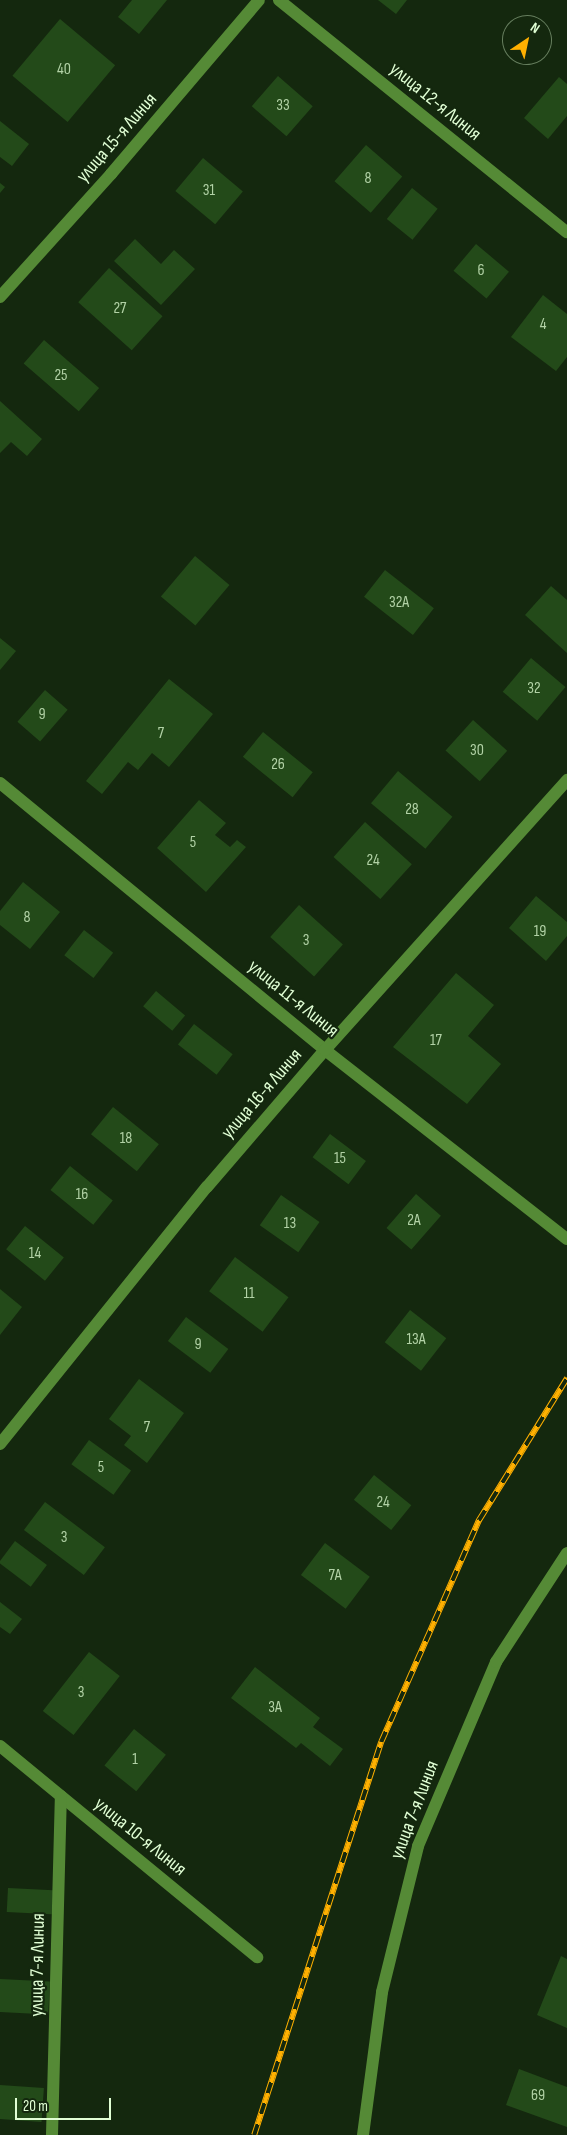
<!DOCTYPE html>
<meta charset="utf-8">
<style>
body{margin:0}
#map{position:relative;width:567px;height:2135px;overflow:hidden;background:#14280e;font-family:"Sofia Sans Condensed",sans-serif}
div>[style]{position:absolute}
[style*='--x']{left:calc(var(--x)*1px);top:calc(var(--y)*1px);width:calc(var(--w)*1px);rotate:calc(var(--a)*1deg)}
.building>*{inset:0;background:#234a19;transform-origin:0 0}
.minor>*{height:12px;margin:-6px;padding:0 6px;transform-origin:6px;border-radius:6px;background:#558a36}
.rail>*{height:5.5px;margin-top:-2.75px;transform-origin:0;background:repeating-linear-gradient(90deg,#14280e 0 11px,#ffb001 0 22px);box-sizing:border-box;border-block:1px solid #ffb001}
span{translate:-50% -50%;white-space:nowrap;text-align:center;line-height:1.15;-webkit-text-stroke:4.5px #14280e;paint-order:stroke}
.number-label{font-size:16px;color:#b2d2a6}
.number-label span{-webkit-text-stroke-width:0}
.street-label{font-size:19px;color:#e1ffd5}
.north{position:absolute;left:502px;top:15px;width:50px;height:50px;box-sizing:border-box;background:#14280e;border:1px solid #667e5e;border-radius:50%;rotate:34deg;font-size:14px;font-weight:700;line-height:20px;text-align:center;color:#e1ffd5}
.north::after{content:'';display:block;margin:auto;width:18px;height:22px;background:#ffb001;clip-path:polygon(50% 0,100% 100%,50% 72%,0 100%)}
.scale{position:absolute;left:15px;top:2098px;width:96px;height:22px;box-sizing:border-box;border:2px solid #e1ffd5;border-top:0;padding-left:6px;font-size:15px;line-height:18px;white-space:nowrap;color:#e1ffd5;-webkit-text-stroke:4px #14280e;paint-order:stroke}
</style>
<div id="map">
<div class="building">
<i style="clip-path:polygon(132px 0,167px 0,139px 34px,118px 17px)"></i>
<i style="clip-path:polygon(378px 0,407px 0,396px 14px)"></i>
<i style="left:60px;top:19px;width:72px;height:74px;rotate:40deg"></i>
<i style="left:278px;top:76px;width:46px;height:40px;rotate:41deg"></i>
<i style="clip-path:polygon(559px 77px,567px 84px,567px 116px,548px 139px,524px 118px)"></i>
<i style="clip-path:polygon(0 121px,29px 144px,12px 166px,0 157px)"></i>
<i style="left:366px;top:145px;width:48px;height:48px;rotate:41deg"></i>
<i style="left:203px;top:158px;width:52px;height:43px;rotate:40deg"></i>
<i style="clip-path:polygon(0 183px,5px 187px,0 193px)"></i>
<i style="left:412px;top:188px;width:33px;height:40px;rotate:39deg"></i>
<i style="clip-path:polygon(135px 239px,161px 264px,174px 250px,195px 269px,161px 305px,114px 261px)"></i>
<i style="left:476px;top:244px;width:43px;height:35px;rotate:40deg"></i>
<i style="left:109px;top:268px;width:72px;height:46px;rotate:42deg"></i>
<i style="clip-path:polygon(543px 295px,567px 314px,567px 357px,556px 371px,511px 337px)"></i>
<i style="left:44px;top:340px;width:73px;height:31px;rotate:41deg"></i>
<i style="clip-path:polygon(0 401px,42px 439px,27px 456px,11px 442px,0 453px)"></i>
<i style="left:195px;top:556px;width:45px;height:53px;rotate:40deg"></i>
<i style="left:385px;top:570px;width:62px;height:34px;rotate:38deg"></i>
<i style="clip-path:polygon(551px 586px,567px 600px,567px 653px,525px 615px)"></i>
<i style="clip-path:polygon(0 638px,16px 651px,0 670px)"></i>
<i style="left:531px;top:658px;width:45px;height:44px;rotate:40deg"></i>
<i style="clip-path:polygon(169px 679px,213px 714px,169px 767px,152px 753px,138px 770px,128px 762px,102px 794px,86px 781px)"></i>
<i style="left:45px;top:690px;width:30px;height:42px;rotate:41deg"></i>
<i style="left:473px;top:720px;width:46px;height:41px;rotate:42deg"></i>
<i style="left:263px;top:732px;width:64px;height:32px;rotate:39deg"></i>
<i style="left:398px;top:771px;width:71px;height:42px;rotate:40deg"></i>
<i style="clip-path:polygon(199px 800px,226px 823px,215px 835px,230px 847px,237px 840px,246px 847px,206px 892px,157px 848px)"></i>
<i style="left:365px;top:822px;width:63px;height:47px;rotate:42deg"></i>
<i style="clip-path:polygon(23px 882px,60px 912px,30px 949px,0 925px,0 911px)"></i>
<i style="clip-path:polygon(536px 896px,567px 922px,567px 936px,546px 961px,509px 928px)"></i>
<i style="left:299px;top:905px;width:59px;height:43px;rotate:42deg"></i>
<i style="left:84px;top:930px;width:37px;height:32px;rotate:38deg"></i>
<i style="clip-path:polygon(456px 973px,494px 1005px,468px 1036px,501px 1064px,467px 1104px,393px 1047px)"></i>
<i style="left:156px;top:991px;width:38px;height:20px;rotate:40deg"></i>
<i style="left:194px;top:1024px;width:49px;height:26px;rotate:38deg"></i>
<i style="left:113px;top:1107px;width:59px;height:35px;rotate:39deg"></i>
<i style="left:330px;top:1134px;width:45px;height:29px;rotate:37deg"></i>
<i style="left:70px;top:1166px;width:55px;height:31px;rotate:39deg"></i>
<i style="left:416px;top:1194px;width:33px;height:45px;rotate:41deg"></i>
<i style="left:281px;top:1195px;width:47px;height:37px;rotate:35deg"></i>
<i style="left:25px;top:1226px;width:50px;height:30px;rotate:39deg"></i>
<i style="left:235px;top:1257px;width:67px;height:43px;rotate:37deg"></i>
<i style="clip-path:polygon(0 1289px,22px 1307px,0 1335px)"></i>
<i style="left:410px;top:1310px;width:46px;height:41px;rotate:38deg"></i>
<i style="left:186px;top:1317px;width:53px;height:30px;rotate:37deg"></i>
<i style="clip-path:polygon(139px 1379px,184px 1413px,147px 1463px,124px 1445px,131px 1436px,109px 1419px)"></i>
<i style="left:89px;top:1440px;width:52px;height:30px;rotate:36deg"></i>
<i style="left:374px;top:1475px;width:48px;height:32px;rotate:39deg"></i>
<i style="left:45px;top:1502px;width:75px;height:35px;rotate:37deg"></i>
<i style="left:15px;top:1541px;width:40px;height:27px;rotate:37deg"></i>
<i style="left:325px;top:1543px;width:56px;height:40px;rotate:37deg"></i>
<i style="clip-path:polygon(0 1602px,22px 1619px,10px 1634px,0 1627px)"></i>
<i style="left:89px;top:1652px;width:39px;height:75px;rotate:38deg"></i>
<i style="clip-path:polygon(255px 1667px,320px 1718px,313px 1727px,343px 1749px,330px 1766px,301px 1743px,296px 1748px,231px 1698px)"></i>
<i style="left:134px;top:1729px;width:41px;height:47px;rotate:39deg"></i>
<i style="left:8px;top:1888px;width:45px;height:24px;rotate:3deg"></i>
<i style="clip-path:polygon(561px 1956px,567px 1959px,567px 2028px,537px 2015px)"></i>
<i style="left:0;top:1979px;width:50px;height:33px;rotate:3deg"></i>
<i style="clip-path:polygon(519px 2069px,567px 2087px,567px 2127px,506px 2105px)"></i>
<i style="left:0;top:2085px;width:44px;height:34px;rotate:4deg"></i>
</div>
<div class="minor">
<i style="--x:279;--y:0;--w:370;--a:38.9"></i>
<i style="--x:0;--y:297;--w:166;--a:-47.9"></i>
<i style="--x:111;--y:174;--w:228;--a:-49.6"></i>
<i style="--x:0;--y:783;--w:421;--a:39.4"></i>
<i style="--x:325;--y:1050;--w:307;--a:38"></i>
<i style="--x:0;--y:1444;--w:330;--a:-51.2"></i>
<i style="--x:207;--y:1187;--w:181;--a:-49.3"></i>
<i style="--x:325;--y:1050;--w:363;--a:-48.1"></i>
<i style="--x:0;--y:1746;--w:333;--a:39.4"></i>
<i style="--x:52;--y:2135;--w:339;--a:-88.5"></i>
<i style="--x:363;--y:2135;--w:144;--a:-82.4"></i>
<i style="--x:382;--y:1992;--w:150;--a:-76.1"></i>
<i style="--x:418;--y:1846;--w:200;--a:-67"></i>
<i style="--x:496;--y:1662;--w:130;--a:-56.9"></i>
</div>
<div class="rail">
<i style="--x:254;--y:2135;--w:413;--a:-72.1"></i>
<i style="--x:381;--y:1742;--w:243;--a:-66.2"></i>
<i style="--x:479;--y:1520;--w:167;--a:-58.2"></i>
</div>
<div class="number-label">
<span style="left:64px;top:70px">40</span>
<span style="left:283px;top:106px">33</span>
<span style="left:368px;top:179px">8</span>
<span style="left:209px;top:191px">31</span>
<span style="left:481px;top:271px">6</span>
<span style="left:120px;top:309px">27</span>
<span style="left:543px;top:325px">4</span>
<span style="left:61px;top:376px">25</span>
<span style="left:399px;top:603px">32А</span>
<span style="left:534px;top:689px">32</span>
<span style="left:42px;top:715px">9</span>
<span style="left:161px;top:734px">7</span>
<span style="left:477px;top:751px">30</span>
<span style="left:278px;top:765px">26</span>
<span style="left:412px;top:810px">28</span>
<span style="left:193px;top:843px">5</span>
<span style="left:373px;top:861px">24</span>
<span style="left:27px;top:918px">8</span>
<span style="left:540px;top:932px">19</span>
<span style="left:306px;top:941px">3</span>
<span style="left:436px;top:1041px">17</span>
<span style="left:126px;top:1139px">18</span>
<span style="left:340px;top:1159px">15</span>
<span style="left:82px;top:1195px">16</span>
<span style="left:414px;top:1221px">2А</span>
<span style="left:290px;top:1224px">13</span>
<span style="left:35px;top:1254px">14</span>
<span style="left:249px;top:1294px">11</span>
<span style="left:416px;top:1340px">13А</span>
<span style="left:198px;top:1345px">9</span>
<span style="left:147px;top:1428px">7</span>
<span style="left:101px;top:1468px">5</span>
<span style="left:383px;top:1503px">24</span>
<span style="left:64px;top:1538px">3</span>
<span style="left:335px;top:1576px">7А</span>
<span style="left:81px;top:1693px">3</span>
<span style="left:275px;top:1708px">3А</span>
<span style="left:135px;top:1760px">1</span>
<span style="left:538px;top:2096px">69</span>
</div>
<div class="street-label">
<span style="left:435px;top:102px;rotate:39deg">улица 12-я Линия</span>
<span style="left:117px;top:138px;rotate:-49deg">улица 15-я Линия</span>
<span style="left:293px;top:999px;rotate:39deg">улица 11-я Линия</span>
<span style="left:262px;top:1094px;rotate:-49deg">улица 16-я Линия</span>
<span style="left:415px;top:1810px;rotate:-69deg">улица 7-я Линия</span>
<span style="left:140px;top:1837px;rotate:39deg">улица 10-я Линия</span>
<span style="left:38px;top:1965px;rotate:-89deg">улица 7-я Линия</span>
</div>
<div class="north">N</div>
<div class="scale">20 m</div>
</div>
